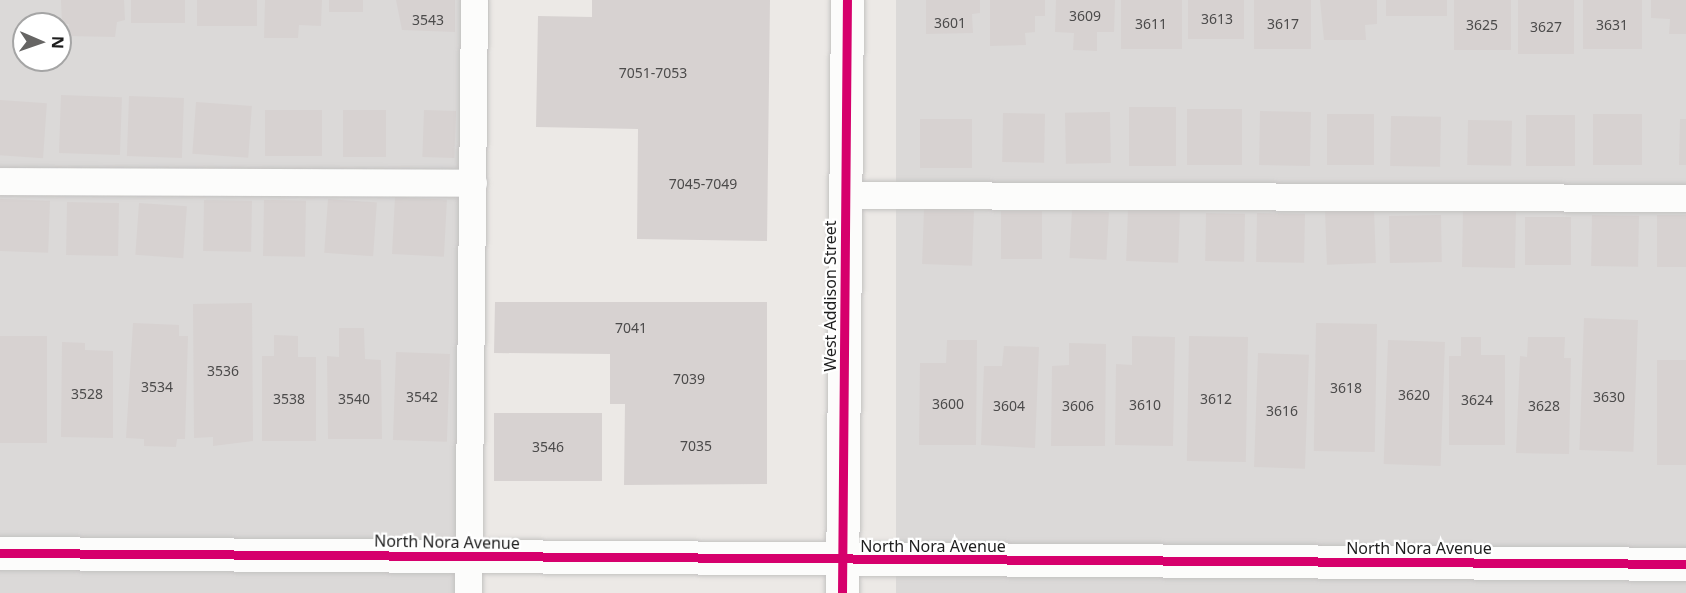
<!DOCTYPE html>
<style>
body{margin:0}
#map{position:relative;width:1686px;height:593px;overflow:hidden;background:#ece9e6;font-family:"Noto Sans",sans-serif}
div>[style]{position:absolute}
[style*='--x']{left:calc(var(--x)*1px);top:calc(var(--y)*1px);width:calc(var(--w)*1px);rotate:calc(var(--a)*1deg)}
.residential>*{inset:0;background:#dbd9d8;transform-origin:0 0}
.building>*{inset:0;background:#d7d2d1;transform-origin:0 0}
.roads{filter:drop-shadow(0 0 2px #c3c2c1) drop-shadow(0 0 2px #c3c2c1)}
.service>*{height:27px;margin:-13.5px;padding:0 13.5px;transform-origin:13.5px;border-radius:13.5px;background:#fcfcfb}
.minor>*{height:33px;margin:-16.5px;padding:0 16.5px;transform-origin:16.5px;border-radius:16.5px;background:#fcfcfb}
.tertiary>*{height:33px;margin:-16.5px;padding:0 16.5px;transform-origin:16.5px;border-radius:16.5px;background:#fcfcfb}
.cycleway>*{height:9px;margin:-4.5px;padding:0 4.5px;transform-origin:4.5px;border-radius:4.5px;background:#d6006c}
span{translate:-50% -50%;white-space:nowrap;text-align:center;line-height:1.15;-webkit-text-stroke:4.5px #fff;paint-order:stroke}
.number-label{font-size:14px;color:#4c4b4b}
.number-label span{-webkit-text-stroke-width:0}
.street-label{font-size:16px;color:#1e1e1e}
.north{position:absolute;left:12px;top:12px;width:60px;height:60px;box-sizing:border-box;background:#fff;border:2px solid #a5a5a5;border-radius:50%;rotate:92deg;font-size:16px;font-weight:700;line-height:24px;text-align:center;color:#1e1e1e}
.north::after{content:'';display:block;margin:auto;width:21px;height:27px;background:#666564;clip-path:polygon(50% 0,100% 100%,50% 72%,0 100%)}
</style>
<div id="map">
<div class="residential">
<i style="clip-path:polygon(evenodd,0 0,489px 0,482px 593px,0 593px,0 0,24px 24px,60px 24px,60px 60px,24px 60px,24px 24px)"></i>
<i style="left:896px;top:0;width:790px;height:593px"></i>
</div>
<div class="building">
<i style="clip-path:polygon(61px 0,124px 0,125px 20px,117px 22px,115px 37px,68px 36px,69px 24px,62px 24px)"></i>
<i style="left:131px;top:0;width:54px;height:23px"></i>
<i style="left:197px;top:0;width:60px;height:26px"></i>
<i style="clip-path:polygon(265px 0,322px 0,321px 26px,299px 25px,298px 38px,264px 38px)"></i>
<i style="left:329px;top:0;width:34px;height:12px"></i>
<i style="clip-path:polygon(396px 0,455px 0,455px 32px,402px 30px)"></i>
<i style="clip-path:polygon(592px 0,770px 0,767px 241px,637px 239px,638px 129px,536px 127px,538px 16px,592px 17px)"></i>
<i style="clip-path:polygon(926px 0,980px 0,980px 13px,972px 14px,973px 33px,926px 34px)"></i>
<i style="clip-path:polygon(990px 0,1045px 0,1045px 16px,1035px 16px,1035px 32px,1025px 33px,1026px 45px,990px 46px)"></i>
<i style="clip-path:polygon(1056px 0,1115px 0,1114px 32px,1097px 32px,1097px 51px,1073px 50px,1074px 33px,1055px 32px)"></i>
<i style="left:1121px;top:0;width:61px;height:49px"></i>
<i style="left:1188px;top:0;width:56px;height:39px"></i>
<i style="left:1254px;top:0;width:57px;height:49px"></i>
<i style="clip-path:polygon(1320px 0,1377px 0,1377px 24px,1365px 25px,1366px 40px,1324px 40px)"></i>
<i style="left:1386px;top:0;width:61px;height:16px"></i>
<i style="left:1454px;top:0;width:57px;height:50px"></i>
<i style="left:1518px;top:0;width:56px;height:54px"></i>
<i style="left:1583px;top:0;width:59px;height:49px"></i>
<i style="clip-path:polygon(1651px 0,1686px 0,1686px 34px,1669px 34px,1670px 19px,1651px 18px)"></i>
<i style="left:61px;top:95px;width:61px;height:58px;rotate:2deg"></i>
<i style="left:129px;top:96px;width:55px;height:60px;rotate:2deg"></i>
<i style="left:0;top:100px;width:47px;height:55px;rotate:4deg"></i>
<i style="left:196px;top:102px;width:56px;height:52px;rotate:4deg"></i>
<i style="left:1129px;top:107px;width:47px;height:59px"></i>
<i style="left:1187px;top:109px;width:55px;height:56px"></i>
<i style="left:265px;top:110px;width:57px;height:46px"></i>
<i style="left:386px;top:110px;width:47px;height:43px;rotate:90deg"></i>
<i style="left:424px;top:110px;width:32px;height:47px;rotate:2deg"></i>
<i style="left:1260px;top:111px;width:51px;height:54px;rotate:1deg"></i>
<i style="left:1110px;top:112px;width:51px;height:45px;rotate:89deg"></i>
<i style="left:1003px;top:113px;width:42px;height:49px;rotate:1deg"></i>
<i style="left:1327px;top:114px;width:47px;height:51px"></i>
<i style="left:1593px;top:114px;width:49px;height:51px"></i>
<i style="left:1575px;top:115px;width:51px;height:49px;rotate:90deg"></i>
<i style="left:1391px;top:116px;width:50px;height:50px;rotate:1deg"></i>
<i style="left:920px;top:119px;width:52px;height:49px"></i>
<i style="clip-path:polygon(1680px 119px,1686px 119px,1686px 165px,1679px 165px)"></i>
<i style="left:1468px;top:120px;width:44px;height:45px;rotate:1deg"></i>
<i style="left:395px;top:197px;width:52px;height:57px;rotate:3deg"></i>
<i style="left:0;top:199px;width:50px;height:52px;rotate:2deg"></i>
<i style="left:328px;top:199px;width:49px;height:54px;rotate:4deg"></i>
<i style="left:204px;top:200px;width:48px;height:51px;rotate:1deg"></i>
<i style="left:264px;top:200px;width:42px;height:56px;rotate:1deg"></i>
<i style="left:67px;top:202px;width:52px;height:53px;rotate:1deg"></i>
<i style="left:139px;top:203px;width:48px;height:52px;rotate:4deg"></i>
<i style="left:1128px;top:208px;width:52px;height:53px;rotate:2deg"></i>
<i style="left:924px;top:209px;width:50px;height:55px;rotate:2deg"></i>
<i style="left:1374px;top:209px;width:54px;height:49px;rotate:88deg"></i>
<i style="left:1072px;top:210px;width:37px;height:48px;rotate:3deg"></i>
<i style="left:1463px;top:210px;width:53px;height:57px;rotate:1deg"></i>
<i style="left:1001px;top:211px;width:41px;height:48px"></i>
<i style="left:1206px;top:213px;width:39px;height:48px;rotate:1deg"></i>
<i style="left:1257px;top:213px;width:48px;height:49px;rotate:1deg"></i>
<i style="left:1441px;top:215px;width:47px;height:52px;rotate:89deg"></i>
<i style="left:1592px;top:215px;width:47px;height:51px;rotate:1deg"></i>
<i style="left:1686px;top:215px;width:52px;height:29px;rotate:90deg"></i>
<i style="left:1571px;top:217px;width:48px;height:46px;rotate:90deg"></i>
<i style="clip-path:polygon(495px 302px,767px 302px,767px 484px,624px 485px,625px 404px,610px 404px,610px 354px,494px 353px)"></i>
<i style="clip-path:polygon(252px 303px,253px 441px,213px 446px,213px 437px,194px 438px,193px 304px)"></i>
<i style="left:1584px;top:318px;width:54px;height:132px;rotate:2deg"></i>
<i style="clip-path:polygon(133px 323px,179px 325px,179px 336px,188px 336px,185px 439px,177px 439px,176px 447px,144px 446px,144px 439px,126px 438px)"></i>
<i style="left:1316px;top:323px;width:61px;height:128px;rotate:1deg"></i>
<i style="clip-path:polygon(339px 328px,364px 328px,365px 359px,381px 360px,382px 439px,328px 439px,327px 356px,339px 357px)"></i>
<i style="clip-path:polygon(274px 335px,298px 336px,298px 357px,316px 357px,316px 441px,262px 441px,262px 356px,274px 356px)"></i>
<i style="left:0;top:336px;width:47px;height:107px"></i>
<i style="clip-path:polygon(1132px 336px,1175px 337px,1173px 446px,1115px 445px,1116px 364px,1132px 365px)"></i>
<i style="left:1189px;top:336px;width:59px;height:125px;rotate:1deg"></i>
<i style="clip-path:polygon(1461px 337px,1481px 337px,1481px 355px,1505px 355px,1505px 445px,1449px 445px,1449px 356px,1461px 356px)"></i>
<i style="clip-path:polygon(1528px 337px,1565px 337px,1564px 358px,1571px 358px,1569px 454px,1516px 453px,1520px 356px,1527px 357px)"></i>
<i style="clip-path:polygon(947px 340px,977px 340px,976px 445px,919px 445px,920px 363px,946px 363px)"></i>
<i style="left:1388px;top:340px;width:57px;height:124px;rotate:2deg"></i>
<i style="clip-path:polygon(62px 342px,85px 343px,85px 350px,113px 351px,113px 438px,61px 437px)"></i>
<i style="clip-path:polygon(1069px 343px,1106px 344px,1105px 446px,1051px 446px,1052px 366px,1069px 365px)"></i>
<i style="clip-path:polygon(1004px 346px,1039px 347px,1035px 448px,981px 445px,984px 366px,1002px 366px)"></i>
<i style="left:396px;top:352px;width:54px;height:88px;rotate:2deg"></i>
<i style="left:1258px;top:353px;width:51px;height:114px;rotate:2deg"></i>
<i style="left:1657px;top:360px;width:29px;height:105px"></i>
<i style="left:494px;top:413px;width:108px;height:68px"></i>
</div>
<div class="roads">
<div class="service">
<i style="--x:0;--y:181;--w:473;--a:0.2"></i>
<i style="--x:845;--y:195;--w:841;--a:0.2"></i>
<i style="--x:468;--y:593;--w:593;--a:-89.42"></i>
</div>
<div class="minor">
<i style="--x:0;--y:553;--w:1686;--a:0.37"></i>
</div>
<div class="tertiary">
<i style="--x:842;--y:593;--w:593;--a:-89.52"></i>
</div>
</div>
<div class="cycleway">
<i style="--x:0;--y:553;--w:1686;--a:0.37"></i>
<i style="--x:842;--y:593;--w:593;--a:-89.52"></i>
</div>
<div class="number-label">
<span style="left:1085px;top:16px">3609</span>
<span style="left:1217px;top:19px">3613</span>
<span style="left:428px;top:20px">3543</span>
<span style="left:950px;top:23px">3601</span>
<span style="left:1151px;top:24px">3611</span>
<span style="left:1283px;top:24px">3617</span>
<span style="left:1482px;top:25px">3625</span>
<span style="left:1612px;top:25px">3631</span>
<span style="left:1546px;top:27px">3627</span>
<span style="left:653px;top:73px">7051-7053</span>
<span style="left:703px;top:184px">7045-7049</span>
<span style="left:631px;top:328px">7041</span>
<span style="left:223px;top:371px">3536</span>
<span style="left:689px;top:379px">7039</span>
<span style="left:157px;top:387px">3534</span>
<span style="left:1346px;top:388px">3618</span>
<span style="left:87px;top:394px">3528</span>
<span style="left:1414px;top:395px">3620</span>
<span style="left:422px;top:397px">3542</span>
<span style="left:1609px;top:397px">3630</span>
<span style="left:289px;top:399px">3538</span>
<span style="left:354px;top:399px">3540</span>
<span style="left:1216px;top:399px">3612</span>
<span style="left:1477px;top:400px">3624</span>
<span style="left:948px;top:404px">3600</span>
<span style="left:1145px;top:405px">3610</span>
<span style="left:1009px;top:406px">3604</span>
<span style="left:1078px;top:406px">3606</span>
<span style="left:1544px;top:406px">3628</span>
<span style="left:1282px;top:411px">3616</span>
<span style="left:696px;top:446px">7035</span>
<span style="left:548px;top:447px">3546</span>
</div>
<div class="street-label">
<span style="left:830px;top:296px;rotate:-90deg">West Addison Street</span>
<span style="left:447px;top:542px;rotate:1deg">North Nora Avenue</span>
<span style="left:933px;top:546px">North Nora Avenue</span>
<span style="left:1419px;top:548px">North Nora Avenue</span>
</div>
<div class="north">N</div>
</div>
